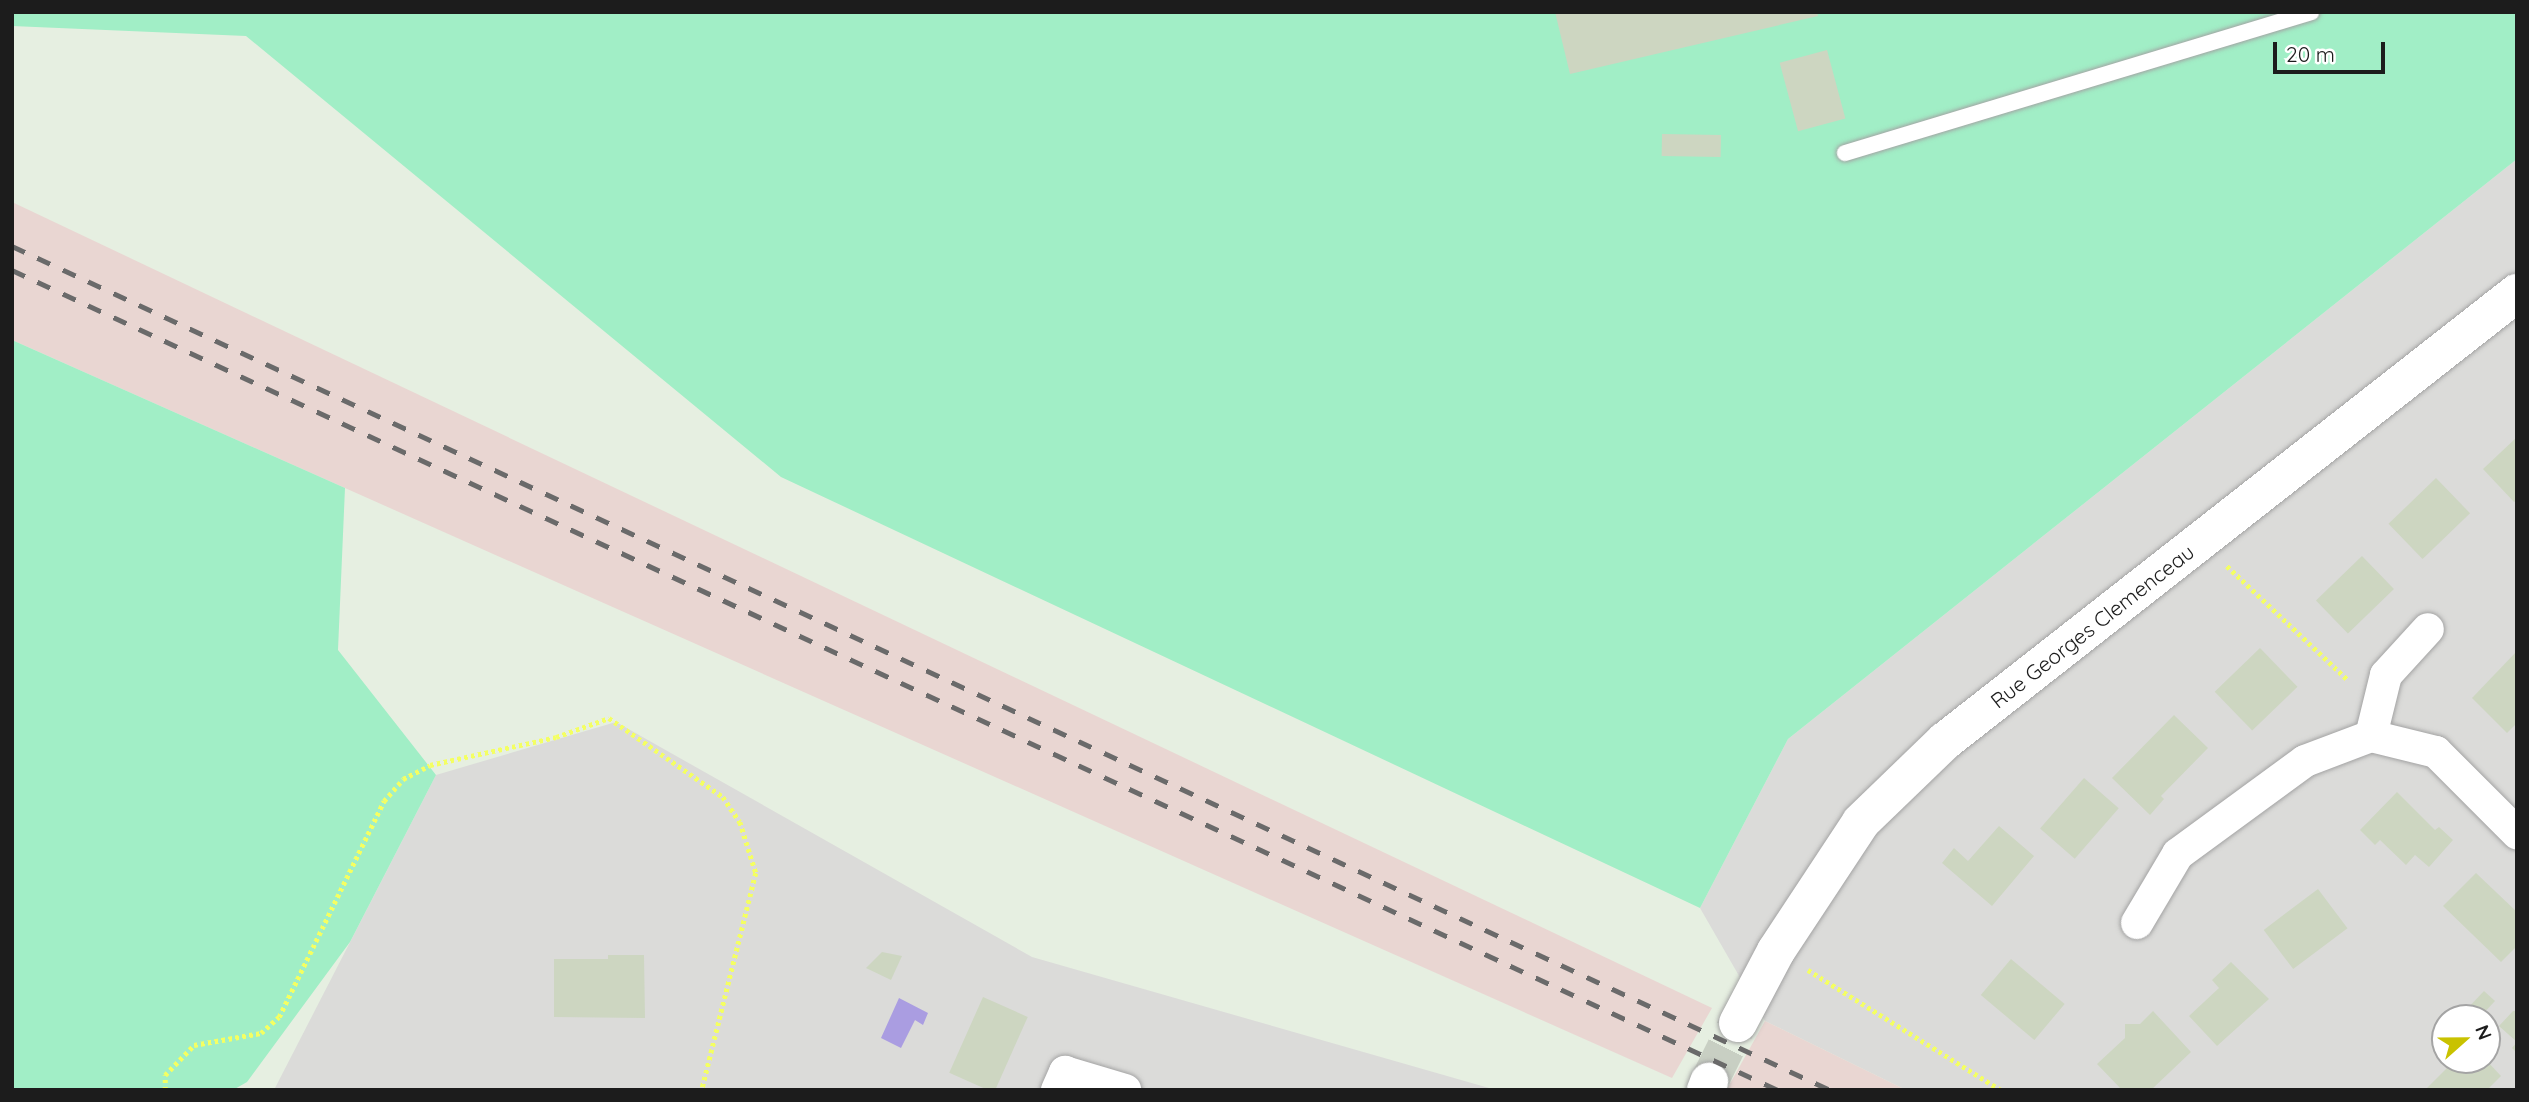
<!DOCTYPE html>
<style>
body{margin:0}
#map{position:relative;width:2529px;height:1102px;overflow:hidden;background:#e6efe1;font-family:Quicksand,sans-serif}
div>[style]{position:absolute}
[style*='--x']{left:calc(var(--x)*1px);top:calc(var(--y)*1px);width:calc(var(--w)*1px);rotate:calc(var(--a)*1deg)}
.residential>*{inset:0;background:#dbdbd9}
.industrial>*{inset:0;background:#e9d6d2}
.grass>*{inset:0;background:#a1eec6}
.water>*{inset:0;background:#aa9de1}
.building>*{inset:0;background:#cdd6c1;transform-origin:0 0}
.tertiary-tunnel>*{height:38px;margin-top:-19px;transform-origin:0;background:repeating-linear-gradient(90deg,#c8cfc3 0 38px,transparent 0 57px)}
.path>*{height:4.5px;margin-top:-2.25px;transform-origin:0;background:repeating-linear-gradient(90deg,#f4ff62 0 3.5px,transparent 0 7px)}
.roads{filter:drop-shadow(0 0 2px #a3a3a3) drop-shadow(0 0 2px #a3a3a3)}
.service>*{height:16px;margin:-8px;padding:0 8px;transform-origin:8px;border-radius:8px;background:#fff}
.minor>*{height:32px;margin:-16px;padding:0 16px;transform-origin:16px;border-radius:16px;background:#fff}
.tertiary>*{height:38px;margin:-19px;padding:0 19px;transform-origin:19px;border-radius:19px;background:#fff}
.rail>*{height:5px;margin-top:-2.5px;transform-origin:0;background:repeating-linear-gradient(90deg,#6a6a6a 0 14px,transparent 0 28px)}
span{translate:-50% -50%;white-space:nowrap;text-align:center;line-height:1.15;-webkit-text-stroke:7px #fff;paint-order:stroke}
.street-label{font-size:21px;color:#1c1c1c}
.frame{position:absolute;inset:0;border:14px solid #1c1c1c;pointer-events:none}
.north{position:absolute;left:2431px;top:1004px;width:70px;height:70px;box-sizing:border-box;background:#fff;border:2px solid #a4a4a4;border-radius:50%;rotate:69deg;font-size:19px;font-weight:700;line-height:28px;text-align:center;color:#1c1c1c}
.north::after{content:'';display:block;margin:auto;width:24px;height:32px;background:#c9c200;clip-path:polygon(50% 0,100% 100%,50% 72%,0 100%)}
.scale{position:absolute;left:2273px;top:42px;width:112px;height:32px;box-sizing:border-box;border:4px solid #1c1c1c;border-top:0;padding-left:9px;font-size:21px;line-height:24px;white-space:nowrap;color:#1c1c1c;-webkit-text-stroke:5px #fff;paint-order:stroke}
</style>
<div id="map">
<div class="residential">
<i style="clip-path:polygon(evenodd,2517px 159px,2517px 1090px,1906px 1090px,1765px 1021px,1700px 908px,1788px 739px,2517px 159px,2445px 1018px,2487px 1018px,2487px 1060px,2445px 1060px,2445px 1018px)"></i>
<i style="clip-path:polygon(616px 722px,1032px 957px,1496px 1090px,274px 1090px,436px 775px)"></i>
</div>
<div class="industrial">
<i style="clip-path:polygon(12px 202px,1712px 1008px,1672px 1078px,12px 340px)"></i>
<i style="clip-path:polygon(1765px 1021px,1906px 1090px,1727px 1089px)"></i>
</div>
<div class="grass">
<i style="clip-path:polygon(12px 12px,2517px 12px,2517px 159px,1788px 739px,1700px 908px,781px 477px,246px 36px,12px 26px)"></i>
<i style="clip-path:polygon(12px 340px,345px 488px,338px 650px,436px 775px,350px 942px,247px 1082px,233px 1090px,12px 1090px)"></i>
</div>
<div class="water">
<i style="clip-path:polygon(899px 998px,928px 1013px,923px 1025px,915px 1020px,901px 1048px,881px 1038px)"></i>
</div>
<div class="building">
<i style="clip-path:polygon(1555px 12px,1817px 12px,1818px 16px,1570px 74px)"></i>
<i style="left:1827px;top:50px;width:71px;height:49px;rotate:75deg"></i>
<i style="left:1662px;top:134px;width:59px;height:22px;rotate:1deg"></i>
<i style="clip-path:polygon(2517px 437px,2517px 500px,2514px 502px,2483px 469px)"></i>
<i style="left:2436px;top:478px;width:49px;height:66px;rotate:46deg"></i>
<i style="left:2362px;top:556px;width:46px;height:64px;rotate:46deg"></i>
<i style="left:2260px;top:648px;width:54px;height:63px;rotate:46deg"></i>
<i style="clip-path:polygon(2517px 651px,2517px 723px,2507px 733px,2472px 698px)"></i>
<i style="clip-path:polygon(2174px 715px,2208px 748px,2161px 796px,2164px 799px,2150px 815px,2112px 778px)"></i>
<i style="left:2084px;top:778px;width:46px;height:67px;rotate:41deg"></i>
<i style="clip-path:polygon(2397px 792px,2435px 830px,2439px 827px,2453px 840px,2429px 867px,2415px 855px,2406px 865px,2380px 840px,2375px 845px,2360px 830px)"></i>
<i style="clip-path:polygon(1999px 826px,2034px 856px,1992px 906px,1942px 863px,1954px 848px,1968px 861px)"></i>
<i style="clip-path:polygon(2476px 873px,2517px 912px,2517px 946px,2501px 962px,2443px 906px)"></i>
<i style="left:2318px;top:889px;width:49px;height:68px;rotate:53deg"></i>
<i style="clip-path:polygon(882px 952px,902px 956px,891px 980px,866px 968px)"></i>
<i style="clip-path:polygon(608px 955px,644px 955px,645px 1018px,554px 1017px,554px 959px,608px 959px)"></i>
<i style="left:2011px;top:959px;width:70px;height:47px;rotate:40deg"></i>
<i style="clip-path:polygon(2231px 962px,2269px 999px,2217px 1046px,2189px 1016px,2219px 988px,2212px 980px)"></i>
<i style="clip-path:polygon(2484px 991px,2495px 1001px,2479px 1018px,2472px 1018px,2465px 1011px)"></i>
<i style="left:983px;top:997px;width:49px;height:83px;rotate:24deg"></i>
<i style="clip-path:polygon(2153px 1011px,2191px 1052px,2151px 1090px,2122px 1090px,2097px 1064px,2125px 1038px,2125px 1024px,2140px 1024px)"></i>
<i style="clip-path:polygon(2513px 1011px,2517px 1011px,2517px 1053px,2512px 1048px,2517px 1042px,2499px 1026px)"></i>
<i style="clip-path:polygon(2455px 1060px,2486px 1060px,2501px 1076px,2487px 1090px,2425px 1090px)"></i>
</div>
<div class="tertiary-tunnel">
<i style="--x:1709;--y:1082;--w:66;--a:-63.8"></i>
</div>
<div class="path">
<i style="--x:2227;--y:566;--w:166;--a:43.3"></i>
<i style="--x:1808;--y:970;--w:227;--a:31.9"></i>
<i style="--x:165;--y:1090;--w:15;--a:-90"></i>
<i style="--x:165;--y:1075;--w:42;--a:-46"></i>
<i style="--x:194;--y:1045;--w:68;--a:-10.2"></i>
<i style="--x:261;--y:1033;--w:24;--a:-42"></i>
<i style="--x:279;--y:1017;--w:240;--a:-64.1"></i>
<i style="--x:384;--y:801;--w:29;--a:-49"></i>
<i style="--x:403;--y:779;--w:30;--a:-27"></i>
<i style="--x:430;--y:765;--w:129;--a:-12.5"></i>
<i style="--x:556;--y:737;--w:56;--a:-19.7"></i>
<i style="--x:609;--y:718;--w:139;--a:34.7"></i>
<i style="--x:723;--y:797;--w:30;--a:56"></i>
<i style="--x:740;--y:822;--w:53;--a:72.6"></i>
<i style="--x:756;--y:873;--w:224;--a:104"></i>
</div>
<div class="roads">
<div class="service">
<i style="--x:1845;--y:153;--w:487;--a:-16.8"></i>
</div>
<div class="minor">
<i style="--x:2371;--y:736;--w:63;--a:-76.2"></i>
<i style="--x:2386;--y:675;--w:62;--a:-47.6"></i>
<i style="--x:2137;--y:923;--w:80;--a:-59.3"></i>
<i style="--x:2178;--y:854;--w:157;--a:-36.2"></i>
<i style="--x:2305;--y:761;--w:71;--a:-20.7"></i>
<i style="--x:2371;--y:736;--w:67;--a:13.8"></i>
<i style="--x:2436;--y:752;--w:115;--a:45"></i>
<i style="--x:1057;--y:1090;--w:20;--a:-66"></i>
<i style="--x:1065;--y:1072;--w:63;--a:16.7"></i>
</div>
<div class="tertiary">
<i style="--x:1738;--y:1023;--w:81;--a:-62.2"></i>
<i style="--x:1776;--y:951;--w:154;--a:-56.6"></i>
<i style="--x:1861;--y:822;--w:117;--a:-44"></i>
<i style="--x:1945;--y:741;--w:727;--a:-38.07"></i>
<i style="--x:1706;--y:1090;--w:9;--a:-69"></i>
</div>
</div>
<div class="rail">
<i style="--x:12;--y:246;--w:2004;--a:24.9"></i>
<i style="--x:12;--y:270;--w:1947;--a:24.91"></i>
</div>
<div class="street-label">
<span style="left:2092px;top:626px;rotate:-38deg">Rue Georges Clemenceau</span>
</div>
<div class="frame"></div>
<div class="north">N</div>
<div class="scale">20 m</div>
</div>
